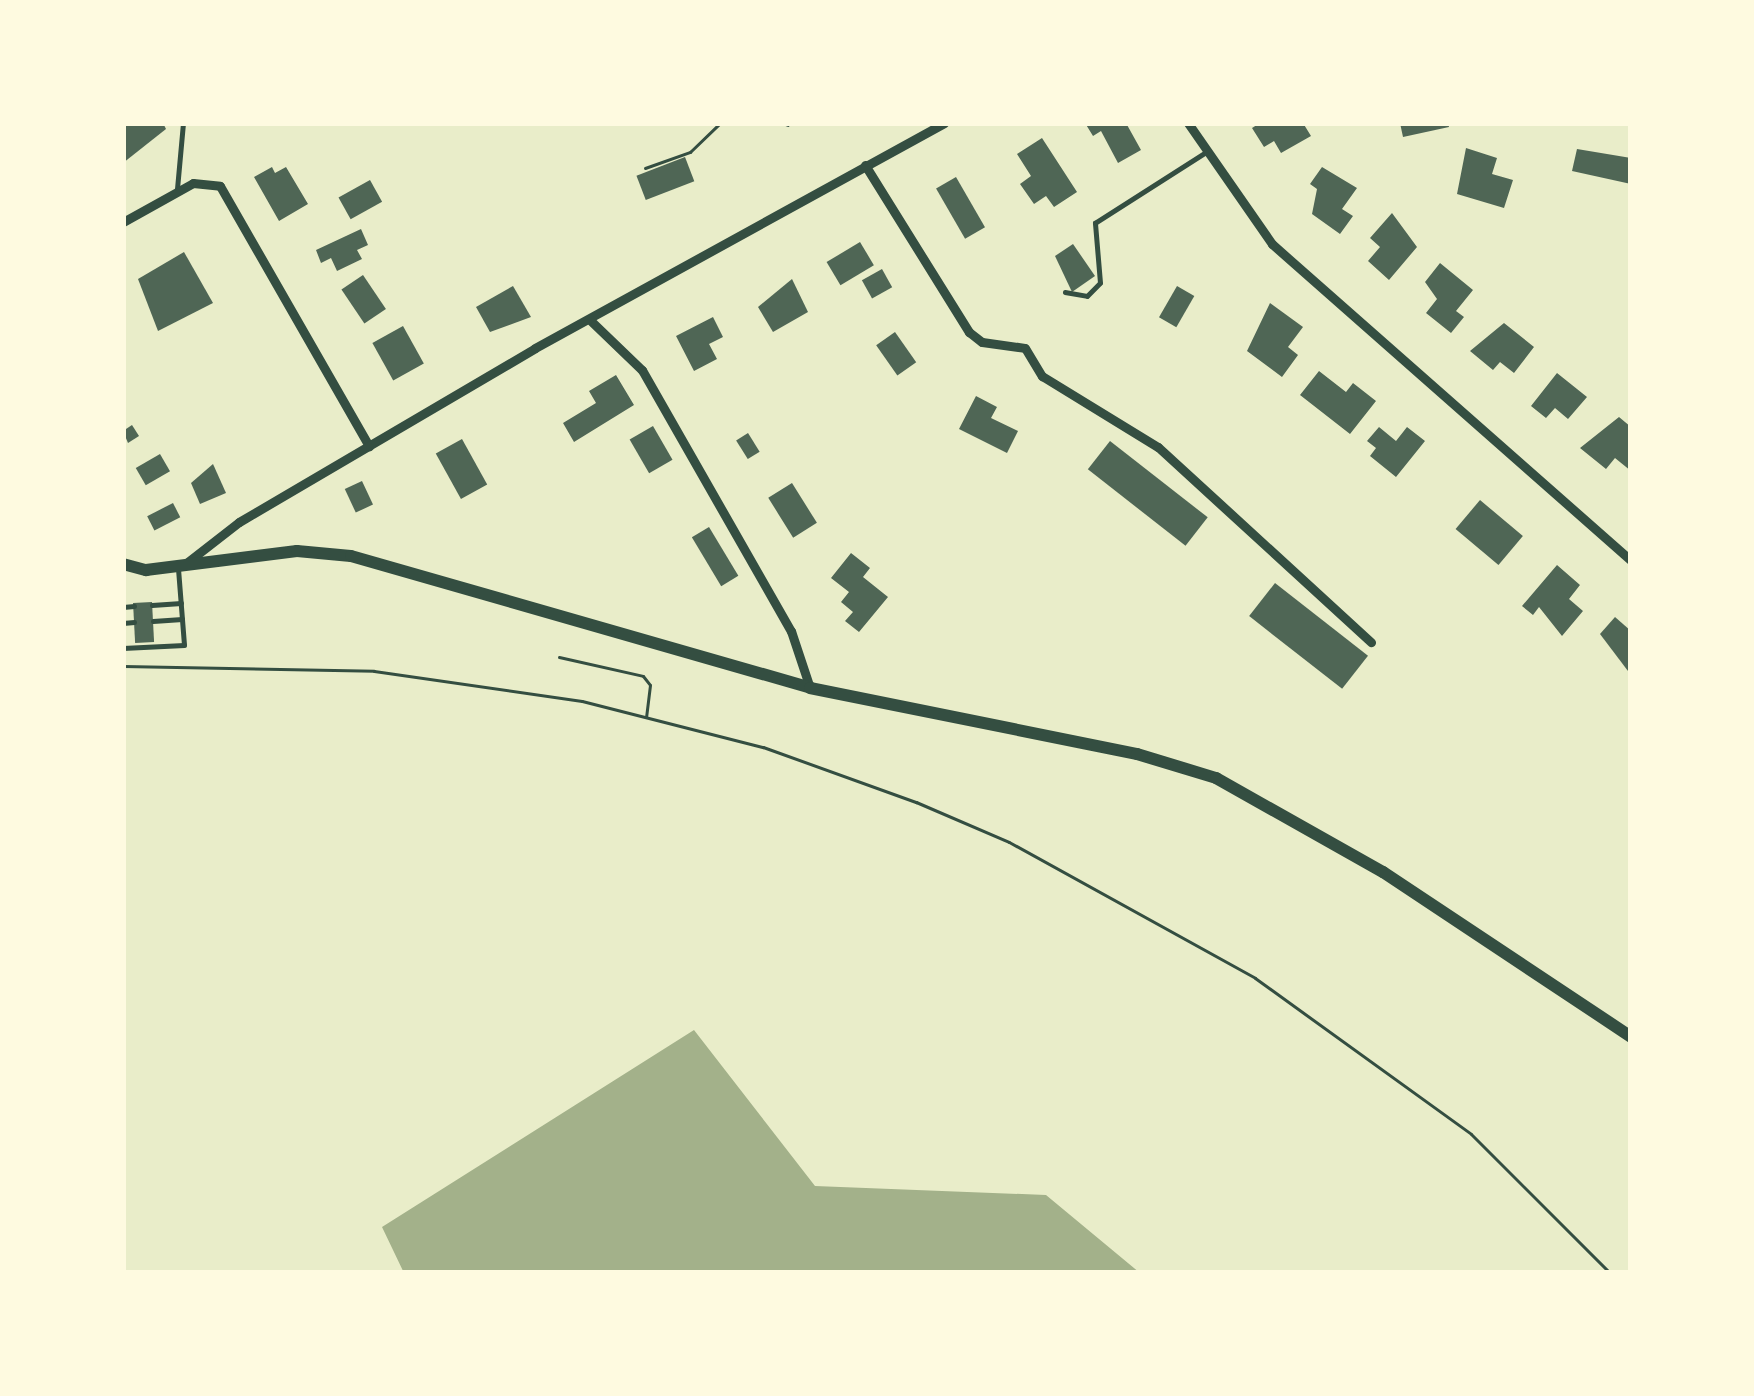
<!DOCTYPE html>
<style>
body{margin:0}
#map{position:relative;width:1754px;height:1396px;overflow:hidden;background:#e9edc9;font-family:"Zilla Slab",serif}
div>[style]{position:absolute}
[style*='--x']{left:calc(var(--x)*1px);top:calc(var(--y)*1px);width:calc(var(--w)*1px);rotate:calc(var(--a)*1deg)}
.water>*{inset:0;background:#a3b18a}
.building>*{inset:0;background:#4f6655;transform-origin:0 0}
.path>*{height:3px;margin:-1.5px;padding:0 1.5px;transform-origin:1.5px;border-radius:1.5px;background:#344e41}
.service>*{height:4.5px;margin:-2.25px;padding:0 2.25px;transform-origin:2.25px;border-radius:2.25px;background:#344e41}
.minor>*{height:9px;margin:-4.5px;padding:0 4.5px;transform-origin:4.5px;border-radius:4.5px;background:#344e41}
.tertiary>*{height:12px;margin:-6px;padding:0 6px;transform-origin:6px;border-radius:6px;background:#344e41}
span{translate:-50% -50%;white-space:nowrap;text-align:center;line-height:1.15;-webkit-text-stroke:10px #fefae0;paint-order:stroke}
.frame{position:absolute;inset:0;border:126px solid #fefae0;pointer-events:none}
</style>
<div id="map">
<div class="water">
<i style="clip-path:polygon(694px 1030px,815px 1186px,1046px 1195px,1140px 1273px,404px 1273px,382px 1227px)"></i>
</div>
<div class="building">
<i style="clip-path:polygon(123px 123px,163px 123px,166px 129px,123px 163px)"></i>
<i style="clip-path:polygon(1085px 123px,1126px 123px,1141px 150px,1118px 163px,1101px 131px,1093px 136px)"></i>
<i style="clip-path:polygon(1260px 123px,1303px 123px,1311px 136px,1281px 153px,1274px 141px,1264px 147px,1252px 128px)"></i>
<i style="clip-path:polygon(1400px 123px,1448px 123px,1449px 127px,1403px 137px)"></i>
<i style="clip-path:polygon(1042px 138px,1077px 192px,1054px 207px,1046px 196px,1034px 204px,1020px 184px,1031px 176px,1017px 154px)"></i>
<i style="clip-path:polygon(1466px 148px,1497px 158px,1492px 174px,1513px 180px,1504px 208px,1457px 194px)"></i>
<i style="clip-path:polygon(1577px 149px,1631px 158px,1631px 184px,1572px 171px)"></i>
<i style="left:685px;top:157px;width:26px;height:52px;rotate:69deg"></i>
<i style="clip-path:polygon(272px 167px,275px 173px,286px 167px,308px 204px,279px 221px,254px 177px)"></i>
<i style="clip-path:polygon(1322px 167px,1357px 188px,1342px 209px,1353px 216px,1340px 234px,1312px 214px,1317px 189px,1310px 184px)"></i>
<i style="left:956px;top:177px;width:58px;height:23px;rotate:60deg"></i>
<i style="left:370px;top:180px;width:25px;height:36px;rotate:61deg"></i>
<i style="clip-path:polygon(1392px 213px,1417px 247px,1389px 280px,1368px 261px,1380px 247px,1370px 238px)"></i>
<i style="clip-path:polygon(361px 229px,368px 245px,357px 250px,362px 259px,337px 271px,331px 258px,321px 263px,316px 250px)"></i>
<i style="left:860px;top:242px;width:27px;height:39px;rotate:59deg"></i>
<i style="clip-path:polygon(1073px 244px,1095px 276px,1072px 292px,1055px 256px)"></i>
<i style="clip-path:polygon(184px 252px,213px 303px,158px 331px,138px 279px)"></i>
<i style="clip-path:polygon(1440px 263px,1473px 290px,1456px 311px,1464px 317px,1451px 333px,1426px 313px,1437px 299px,1425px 282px)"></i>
<i style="left:882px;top:269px;width:21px;height:23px;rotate:61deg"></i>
<i style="left:363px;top:275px;width:41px;height:26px;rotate:56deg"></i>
<i style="clip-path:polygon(792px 279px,808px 312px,773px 332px,758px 307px)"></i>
<i style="clip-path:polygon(513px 286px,531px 317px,490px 332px,476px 307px)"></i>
<i style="left:1177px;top:286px;width:20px;height:36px;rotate:30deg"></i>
<i style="clip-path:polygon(1270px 303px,1303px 327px,1288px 347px,1298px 355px,1282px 377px,1247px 351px)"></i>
<i style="clip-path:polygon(713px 317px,723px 337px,709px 344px,717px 359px,694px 371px,676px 336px)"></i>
<i style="clip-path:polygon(1504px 323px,1534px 347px,1514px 373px,1500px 362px,1493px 370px,1470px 351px)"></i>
<i style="left:403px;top:326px;width:43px;height:35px;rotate:61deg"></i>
<i style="left:895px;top:332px;width:37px;height:23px;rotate:55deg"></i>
<i style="clip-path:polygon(1319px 371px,1346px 392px,1353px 383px,1376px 401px,1350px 434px,1300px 395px)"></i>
<i style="clip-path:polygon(1557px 373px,1587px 397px,1568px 419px,1555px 408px,1546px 418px,1531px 406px)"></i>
<i style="clip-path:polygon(616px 375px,634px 405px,574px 442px,563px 423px,596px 403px,589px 391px)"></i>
<i style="clip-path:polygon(976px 396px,997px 407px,991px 418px,1018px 431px,1007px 453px,959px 429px)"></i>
<i style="clip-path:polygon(1619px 417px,1631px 427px,1631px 471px,1615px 458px,1606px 469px,1580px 448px)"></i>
<i style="clip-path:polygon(132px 425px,139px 436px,128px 443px,123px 431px)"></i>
<i style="left:653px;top:426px;width:39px;height:27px;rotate:60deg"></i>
<i style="clip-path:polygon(1379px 427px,1396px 441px,1407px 427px,1425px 441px,1396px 477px,1370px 456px,1376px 448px,1367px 441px)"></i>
<i style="left:748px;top:433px;width:22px;height:14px;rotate:58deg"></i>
<i style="left:462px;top:439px;width:52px;height:30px;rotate:61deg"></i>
<i style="left:1110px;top:441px;width:124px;height:36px;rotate:38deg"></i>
<i style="left:160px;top:454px;width:20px;height:28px;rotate:60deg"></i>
<i style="clip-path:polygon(213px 464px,226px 493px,200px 504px,191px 483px)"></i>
<i style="left:362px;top:481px;width:26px;height:19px;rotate:65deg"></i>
<i style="left:792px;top:483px;width:47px;height:28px;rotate:58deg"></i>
<i style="left:1480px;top:500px;width:56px;height:38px;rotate:40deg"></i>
<i style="left:173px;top:503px;width:16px;height:29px;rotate:63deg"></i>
<i style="left:709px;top:527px;width:57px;height:20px;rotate:59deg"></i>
<i style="clip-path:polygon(851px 553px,870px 568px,863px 577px,888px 597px,859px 632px,845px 621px,853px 612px,841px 602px,849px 592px,831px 578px)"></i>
<i style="clip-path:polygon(1557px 565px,1580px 585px,1569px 599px,1583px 611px,1562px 636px,1539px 607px,1533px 615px,1522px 606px)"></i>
<i style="left:1275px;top:583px;width:118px;height:42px;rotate:38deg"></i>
<i style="left:152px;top:602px;width:40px;height:19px;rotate:87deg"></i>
<i style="clip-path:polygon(1615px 617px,1631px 631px,1631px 675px,1600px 634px)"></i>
</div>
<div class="path">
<i style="--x:783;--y:123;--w:5;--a:22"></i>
<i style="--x:645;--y:168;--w:48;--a:-19.6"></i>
<i style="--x:690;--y:152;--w:42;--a:-44"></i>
<i style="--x:559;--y:657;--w:86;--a:12.7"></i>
<i style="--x:643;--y:676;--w:11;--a:52"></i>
<i style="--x:650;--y:685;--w:32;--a:97"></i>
<i style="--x:123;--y:666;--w:251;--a:1.1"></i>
<i style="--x:374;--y:671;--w:210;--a:8.2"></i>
<i style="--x:582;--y:701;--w:187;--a:14.3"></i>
<i style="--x:763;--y:747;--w:163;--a:19.8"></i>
<i style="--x:916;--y:802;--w:101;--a:23.3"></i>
<i style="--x:1009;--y:842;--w:281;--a:28.9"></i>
<i style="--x:1255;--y:978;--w:266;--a:35.8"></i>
<i style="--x:1471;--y:1134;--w:197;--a:45"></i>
</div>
<div class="service">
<i style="--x:177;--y:189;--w:66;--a:-84.8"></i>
<i style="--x:1065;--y:292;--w:22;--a:10"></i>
<i style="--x:1087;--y:296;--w:18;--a:-45"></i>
<i style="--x:1100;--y:283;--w:60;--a:-94.8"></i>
<i style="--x:1095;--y:223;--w:132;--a:-32.6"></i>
<i style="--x:152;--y:605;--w:29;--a:-4"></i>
<i style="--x:123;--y:607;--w:11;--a:-5"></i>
<i style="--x:153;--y:621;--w:29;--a:-4"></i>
<i style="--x:123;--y:623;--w:11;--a:-5"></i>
<i style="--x:123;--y:648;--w:61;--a:-2.8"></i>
<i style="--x:184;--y:645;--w:77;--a:-94.5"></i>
</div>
<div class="minor">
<i style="--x:1188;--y:123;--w:147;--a:55.2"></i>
<i style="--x:1272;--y:244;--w:478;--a:41.4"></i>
<i style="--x:865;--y:165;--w:197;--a:58.1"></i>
<i style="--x:969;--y:332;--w:16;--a:38"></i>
<i style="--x:982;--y:342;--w:43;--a:7.9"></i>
<i style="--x:1025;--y:348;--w:33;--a:59"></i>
<i style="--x:1042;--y:376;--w:136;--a:31.5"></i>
<i style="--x:1158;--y:447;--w:289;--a:42.5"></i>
<i style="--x:123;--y:222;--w:80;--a:-29.1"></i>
<i style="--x:193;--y:183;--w:27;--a:6"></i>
<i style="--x:220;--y:186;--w:300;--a:60.2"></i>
<i style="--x:591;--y:321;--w:71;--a:43.9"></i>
<i style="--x:642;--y:370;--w:301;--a:60.3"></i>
<i style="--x:791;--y:631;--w:60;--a:71.6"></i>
<i style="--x:185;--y:564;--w:68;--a:-37.9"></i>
<i style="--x:239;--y:522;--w:343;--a:-30.4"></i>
<i style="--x:535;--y:348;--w:467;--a:-28.8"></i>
</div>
<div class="tertiary">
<i style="--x:123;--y:564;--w:24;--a:15"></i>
<i style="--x:146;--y:570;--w:152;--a:-7.2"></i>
<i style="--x:297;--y:551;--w:54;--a:5.3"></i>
<i style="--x:351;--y:556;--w:478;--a:16"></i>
<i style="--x:810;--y:688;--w:334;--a:11.4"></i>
<i style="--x:1137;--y:754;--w:83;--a:16.9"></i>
<i style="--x:1216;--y:778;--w:192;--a:29.4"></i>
<i style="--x:1383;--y:872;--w:298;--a:33.6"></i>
</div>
<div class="frame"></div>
</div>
